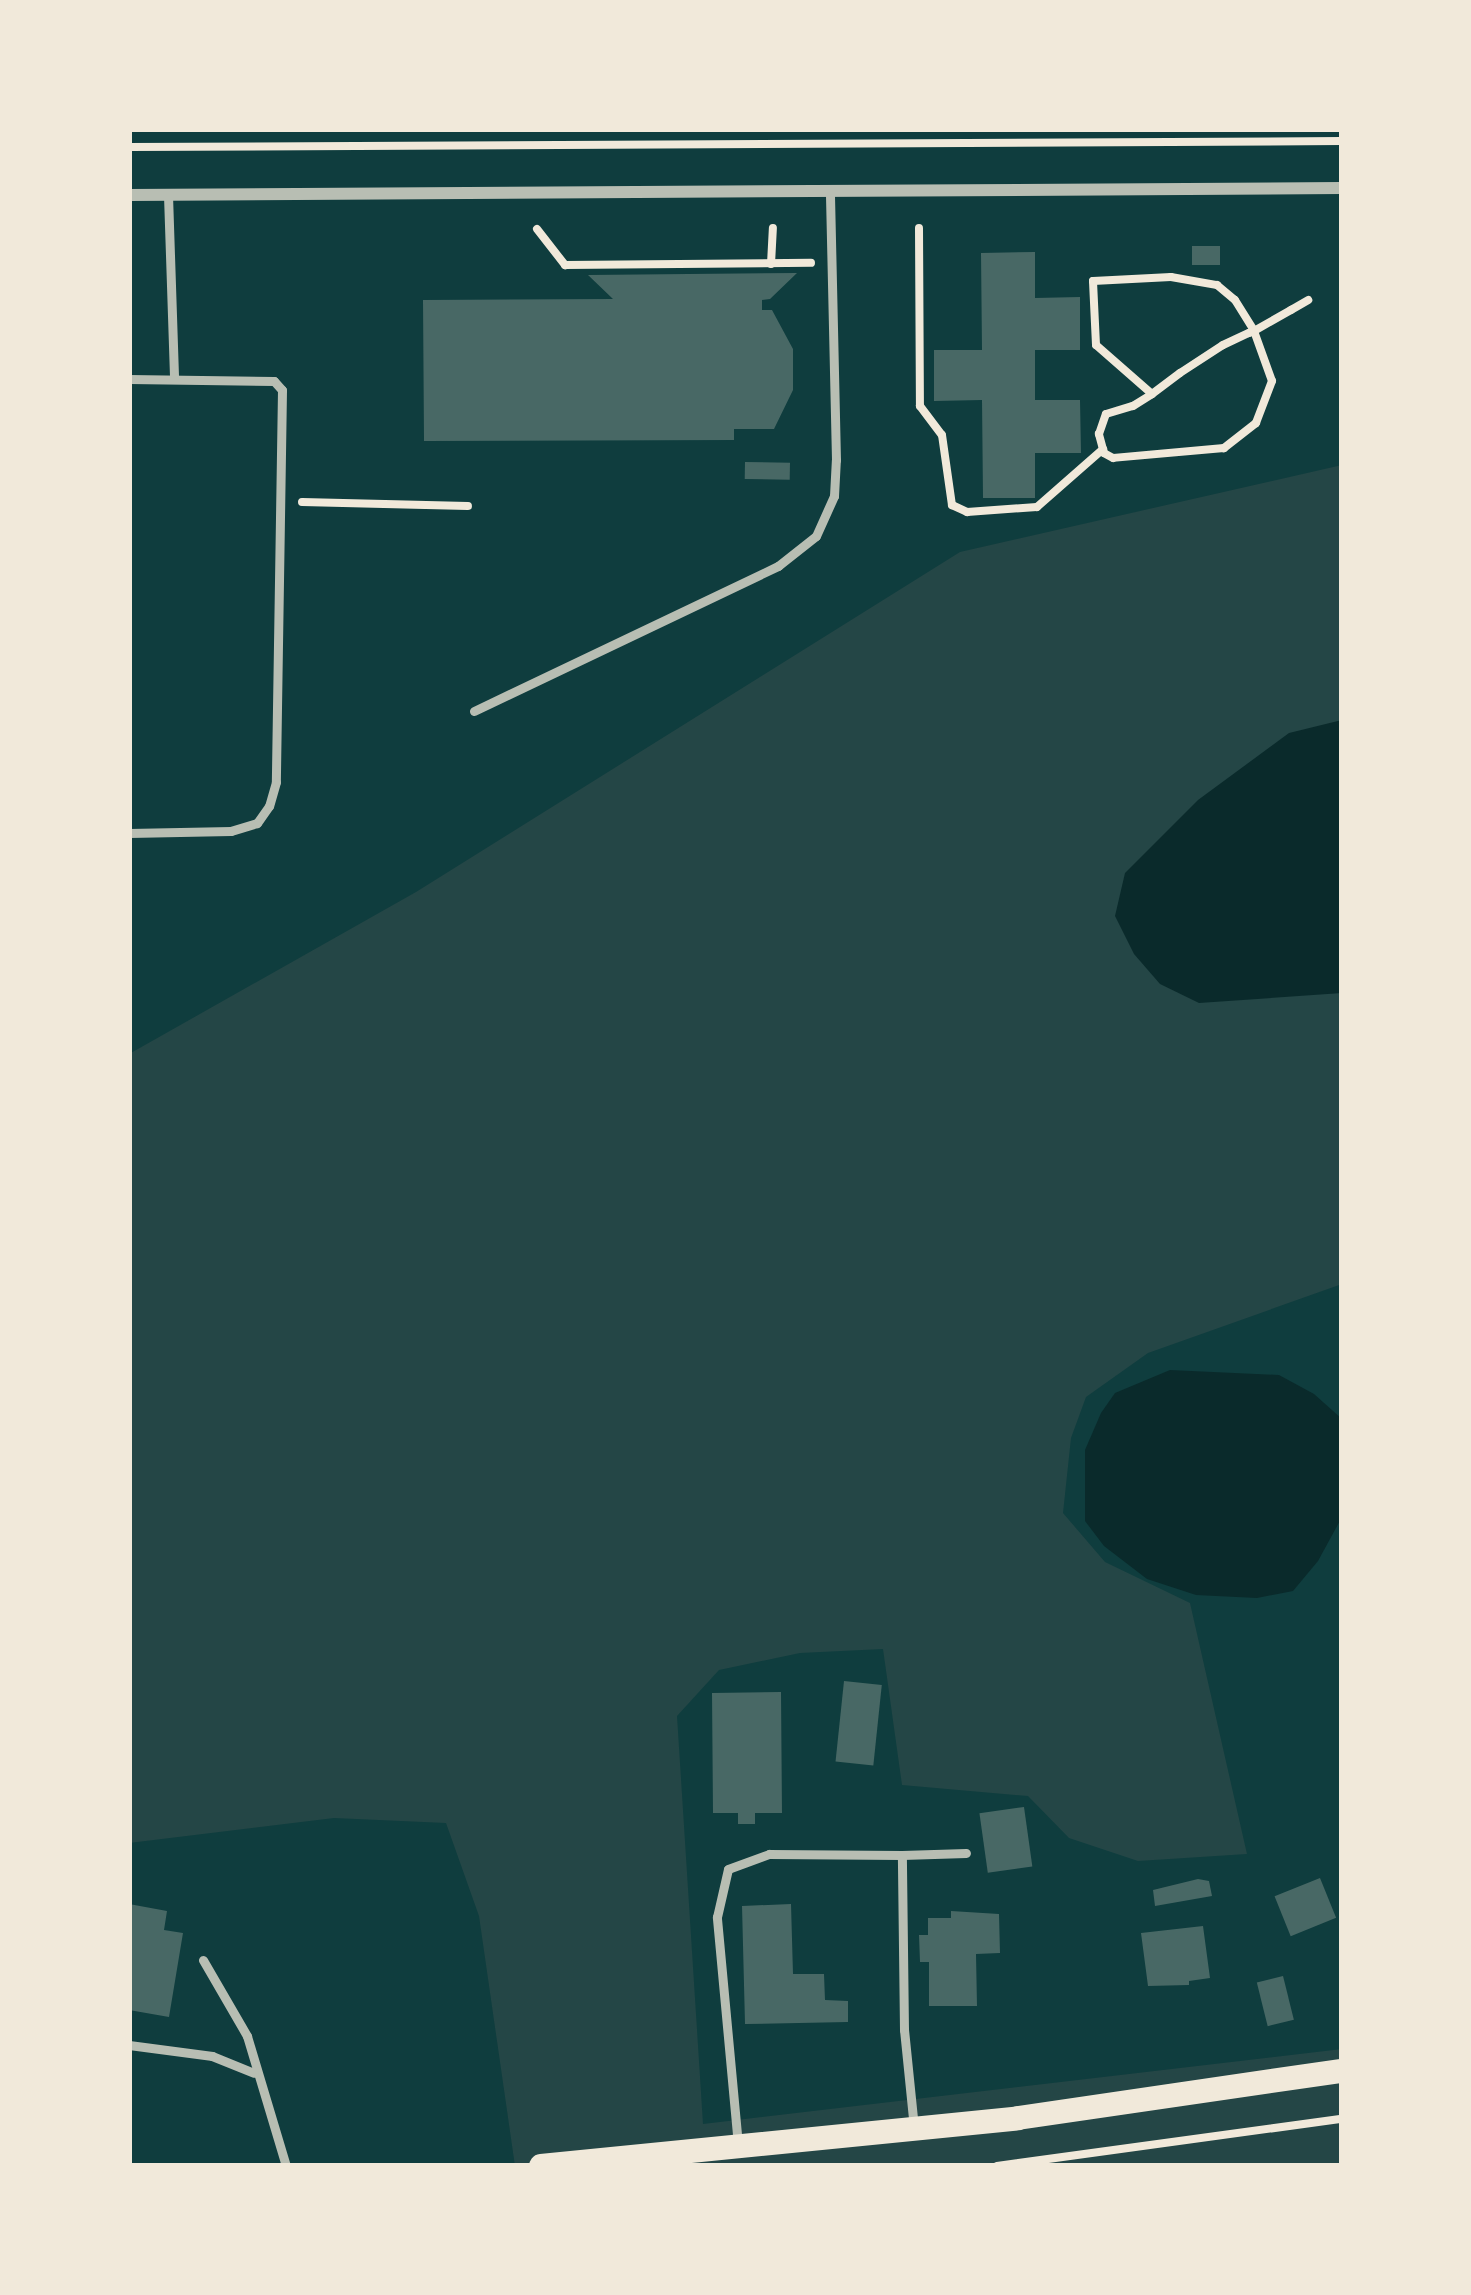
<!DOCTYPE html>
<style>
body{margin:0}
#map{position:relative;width:1471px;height:2295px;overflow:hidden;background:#0f3d3e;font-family:"Roboto Condensed",sans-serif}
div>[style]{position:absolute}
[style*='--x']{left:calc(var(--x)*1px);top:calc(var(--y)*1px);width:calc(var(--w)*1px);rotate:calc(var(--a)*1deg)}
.green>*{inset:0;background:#244646}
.water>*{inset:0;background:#0a2a2b}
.building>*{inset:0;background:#486865;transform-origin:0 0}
.path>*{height:8px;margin:-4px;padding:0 4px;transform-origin:4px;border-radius:4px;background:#f1e9da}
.service>*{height:9px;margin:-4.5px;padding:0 4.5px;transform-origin:4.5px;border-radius:4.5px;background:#b8beb3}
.minor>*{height:12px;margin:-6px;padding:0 6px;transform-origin:6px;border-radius:6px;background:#b8beb3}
.secondary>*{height:24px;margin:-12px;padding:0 12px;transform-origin:12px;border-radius:12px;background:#f1e9da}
span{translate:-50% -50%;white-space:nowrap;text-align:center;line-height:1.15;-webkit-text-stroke:9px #f1e9da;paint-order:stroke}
.frame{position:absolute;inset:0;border:132px solid #f1e9da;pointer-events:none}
</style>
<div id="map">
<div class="green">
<i style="clip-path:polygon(1342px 465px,1342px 1284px,1148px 1353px,1086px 1397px,1071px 1438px,1063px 1513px,1105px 1562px,1190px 1603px,1247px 1854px,1138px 1861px,1069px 1838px,1028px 1796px,902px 1785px,883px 1649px,800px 1653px,719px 1670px,677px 1716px,703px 2124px,1342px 2049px,1342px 2166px,515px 2166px,479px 1916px,446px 1823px,334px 1818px,129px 1843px,129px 1054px,416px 892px,960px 552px)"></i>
</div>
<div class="water">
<i style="clip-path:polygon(1342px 720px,1342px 993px,1199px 1003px,1160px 984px,1134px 954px,1115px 916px,1125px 873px,1198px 800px,1289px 733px)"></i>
<i style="clip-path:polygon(1170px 1370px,1279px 1375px,1314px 1394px,1342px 1419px,1342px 1517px,1318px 1561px,1293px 1591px,1257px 1598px,1196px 1595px,1147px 1579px,1104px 1546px,1085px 1521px,1085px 1450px,1101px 1413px,1115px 1393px)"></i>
</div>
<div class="building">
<i style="left:1192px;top:246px;width:28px;height:19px"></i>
<i style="clip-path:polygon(1035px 252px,1035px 298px,1080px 297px,1080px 350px,1035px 350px,1035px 400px,1080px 400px,1081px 453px,1035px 453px,1035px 498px,983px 498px,982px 400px,934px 401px,934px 350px,982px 350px,981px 253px)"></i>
<i style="clip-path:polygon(797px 273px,770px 299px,762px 300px,762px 310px,772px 310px,793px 349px,793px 390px,774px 429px,734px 429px,734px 440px,424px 441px,423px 300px,613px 299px,588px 275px)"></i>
<i style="left:745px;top:462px;width:45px;height:17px;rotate:1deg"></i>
<i style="left:844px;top:1681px;width:38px;height:81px;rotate:6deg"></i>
<i style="clip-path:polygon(781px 1692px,782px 1813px,755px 1813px,755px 1824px,738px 1824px,738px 1813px,713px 1813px,712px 1693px)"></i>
<i style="left:1024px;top:1807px;width:60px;height:45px;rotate:82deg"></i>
<i style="left:1320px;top:1878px;width:43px;height:49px;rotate:68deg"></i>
<i style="clip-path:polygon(1198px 1879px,1209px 1881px,1212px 1896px,1155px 1906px,1153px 1890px)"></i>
<i style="clip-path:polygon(129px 1904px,167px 1911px,164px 1930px,183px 1933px,169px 2017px,129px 2010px)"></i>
<i style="clip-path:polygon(791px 1904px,793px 1974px,824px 1974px,825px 2000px,848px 2001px,848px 2022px,745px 2024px,742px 1906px)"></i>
<i style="clip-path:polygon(951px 1911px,999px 1914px,1000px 1953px,976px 1954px,977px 2006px,929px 2006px,929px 1962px,920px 1962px,919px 1935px,928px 1935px,928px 1918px,951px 1918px)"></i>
<i style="clip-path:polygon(1203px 1926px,1210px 1978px,1189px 1981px,1189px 1985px,1148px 1986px,1141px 1933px)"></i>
<i style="left:1283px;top:1976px;width:45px;height:27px;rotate:76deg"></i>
</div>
<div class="path">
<i style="--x:129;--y:147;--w:1213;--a:-0.28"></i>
<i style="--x:919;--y:228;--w:178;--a:89.7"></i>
<i style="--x:920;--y:406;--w:36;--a:53"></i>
<i style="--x:942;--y:435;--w:71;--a:81.9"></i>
<i style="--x:952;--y:505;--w:17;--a:25"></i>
<i style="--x:967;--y:512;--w:70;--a:-4.1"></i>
<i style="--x:1037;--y:507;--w:88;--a:-41.3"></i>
<i style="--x:537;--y:229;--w:46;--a:52.1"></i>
<i style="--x:565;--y:265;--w:246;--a:-0.5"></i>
<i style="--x:771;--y:264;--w:36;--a:-87"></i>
<i style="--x:1152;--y:394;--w:74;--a:-138.8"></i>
<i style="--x:1096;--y:345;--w:64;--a:-92.7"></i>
<i style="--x:1093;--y:281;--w:78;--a:-2.9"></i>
<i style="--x:1171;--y:277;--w:47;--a:9.9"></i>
<i style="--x:1217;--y:285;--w:23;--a:40"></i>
<i style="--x:1235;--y:300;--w:36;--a:58"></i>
<i style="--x:1254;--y:331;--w:53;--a:70.2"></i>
<i style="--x:1272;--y:381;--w:45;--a:110.9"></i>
<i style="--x:1256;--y:423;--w:41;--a:142"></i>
<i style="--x:1224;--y:448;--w:111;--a:174.9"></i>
<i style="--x:1113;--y:458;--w:10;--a:-151"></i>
<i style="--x:1104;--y:453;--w:20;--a:-105"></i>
<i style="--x:1099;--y:434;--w:21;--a:-71"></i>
<i style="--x:1106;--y:414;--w:28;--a:-17"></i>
<i style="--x:1133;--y:406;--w:22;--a:-32"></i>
<i style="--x:1152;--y:394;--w:35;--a:-37"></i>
<i style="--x:1180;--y:373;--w:51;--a:-33.1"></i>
<i style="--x:1223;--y:345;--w:29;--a:-25"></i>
<i style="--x:1249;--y:333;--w:5;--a:-22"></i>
<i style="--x:1254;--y:331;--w:43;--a:-29.6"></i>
<i style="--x:1291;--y:310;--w:20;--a:-30"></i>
<i style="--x:302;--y:502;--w:166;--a:1.4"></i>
<i style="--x:997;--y:2166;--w:348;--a:-7.8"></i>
</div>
<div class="service">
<i style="--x:168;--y:195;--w:184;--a:88.1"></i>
<i style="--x:129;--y:379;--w:145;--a:0.8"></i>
<i style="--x:274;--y:381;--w:12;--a:48"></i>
<i style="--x:282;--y:390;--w:392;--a:90.9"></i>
<i style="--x:276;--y:782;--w:25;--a:106"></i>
<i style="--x:269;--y:806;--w:21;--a:125"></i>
<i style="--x:257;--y:823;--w:27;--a:163"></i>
<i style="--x:231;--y:831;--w:102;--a:178.9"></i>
<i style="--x:474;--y:711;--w:337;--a:-25.5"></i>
<i style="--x:778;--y:566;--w:48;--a:-38.3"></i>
<i style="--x:816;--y:536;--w:44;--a:-65.8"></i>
<i style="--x:834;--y:496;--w:36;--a:-87"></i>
<i style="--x:836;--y:460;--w:269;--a:-91.3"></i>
<i style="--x:203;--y:1960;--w:88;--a:59.9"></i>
<i style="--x:247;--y:2036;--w:136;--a:73.3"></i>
<i style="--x:129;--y:2045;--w:84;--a:7.5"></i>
<i style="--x:212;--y:2056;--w:45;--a:22"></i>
<i style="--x:914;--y:2128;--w:99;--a:-95.8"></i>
<i style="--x:904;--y:2030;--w:175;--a:-90.7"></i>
<i style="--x:902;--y:1855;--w:64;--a:-1.8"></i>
<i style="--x:738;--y:2145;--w:229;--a:-95.3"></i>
<i style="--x:717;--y:1917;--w:49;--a:-77.1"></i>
<i style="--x:728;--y:1869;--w:44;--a:-20.1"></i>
<i style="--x:769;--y:1854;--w:133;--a:0.4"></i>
</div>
<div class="minor">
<i style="--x:129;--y:195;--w:1213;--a:-0.33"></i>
</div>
<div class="secondary">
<i style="--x:541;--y:2166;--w:479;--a:-5.7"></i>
<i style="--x:1018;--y:2118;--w:327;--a:-8.3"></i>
</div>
<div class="frame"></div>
</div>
